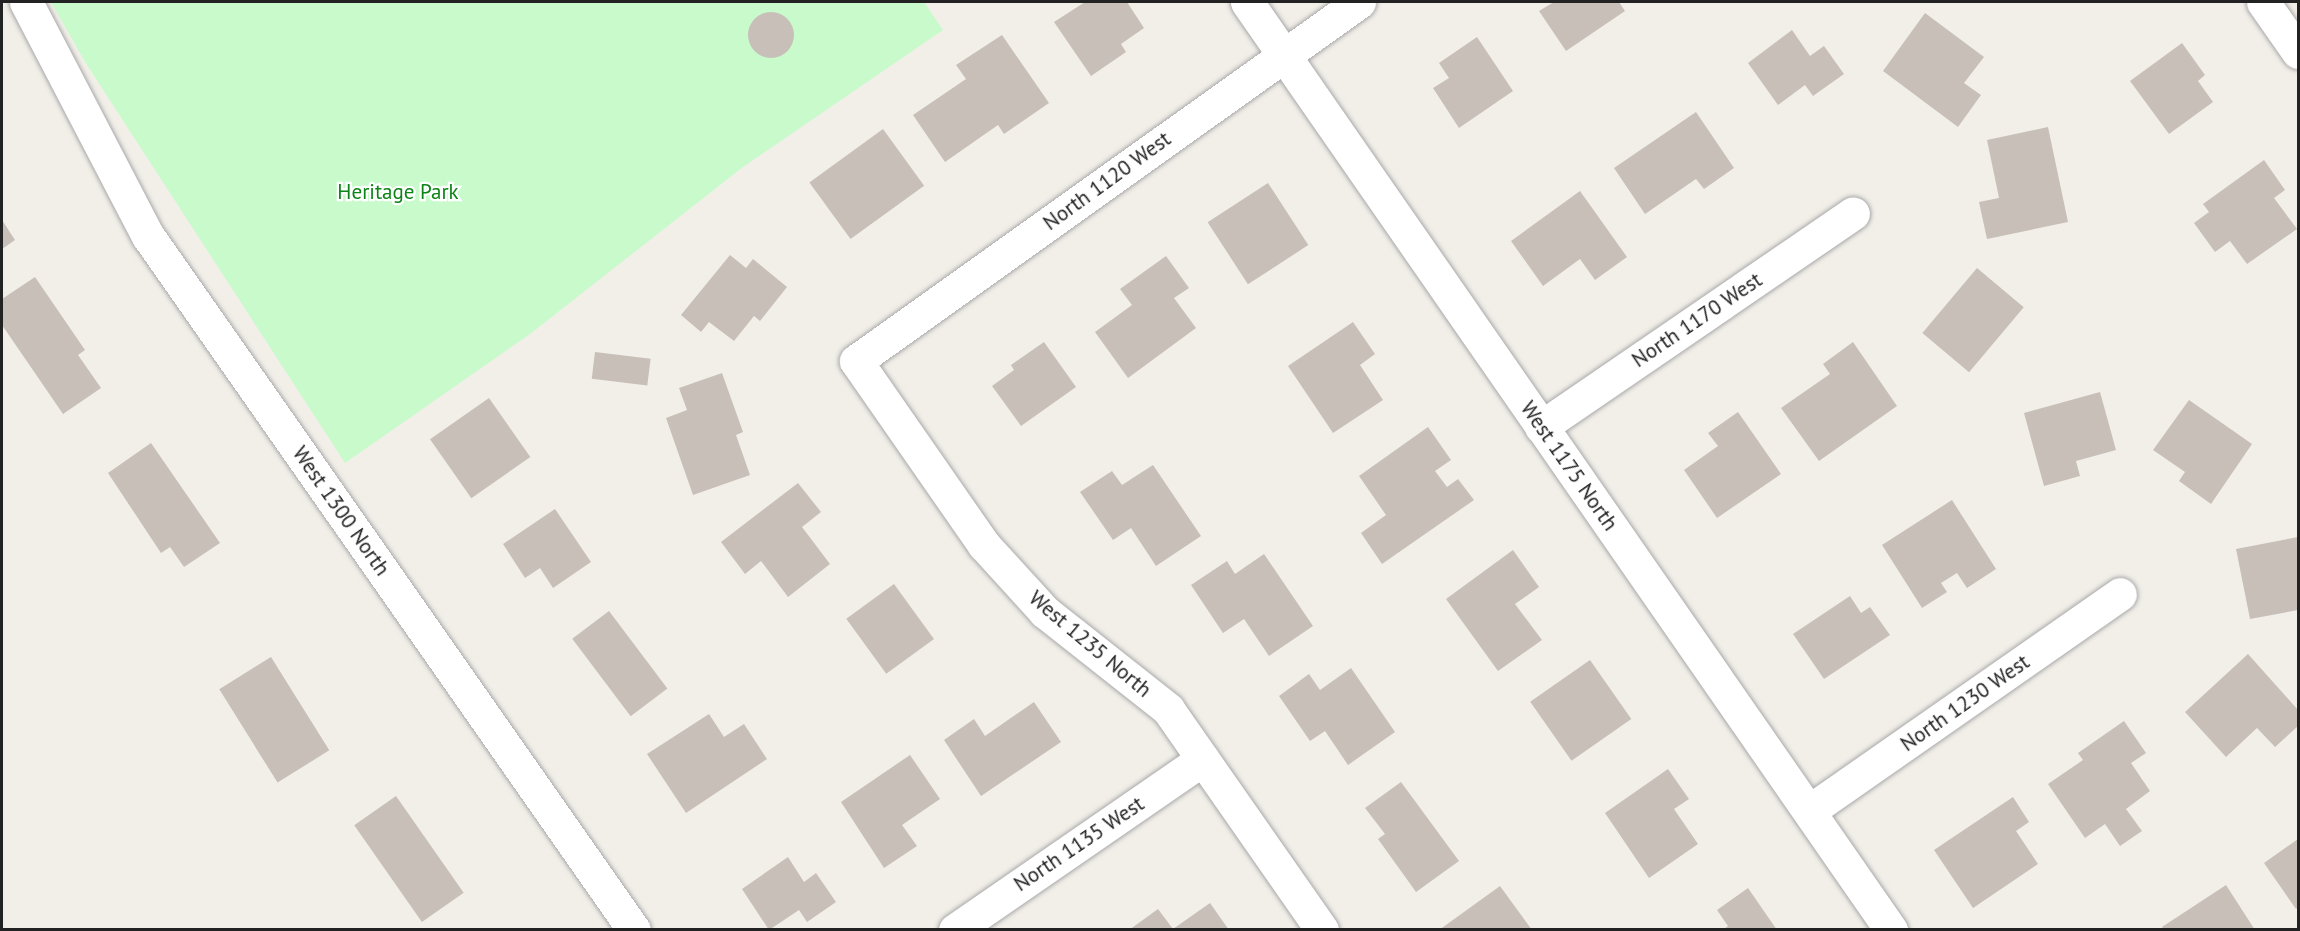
<!DOCTYPE html>
<style>
body{margin:0}
#map{position:relative;width:2300px;height:931px;overflow:hidden;background:#f2efe9;font-family:"PT Sans",sans-serif}
div>[style]{position:absolute}
[style*='--x']{left:calc(var(--x)*1px);top:calc(var(--y)*1px);width:calc(var(--w)*1px);rotate:calc(var(--a)*1deg)}
.park>*{inset:0;background:#c8facc}
.building>*{inset:0;background:#c7bfb8;transform-origin:0 0}
.round{border-radius:50%}
.roads{filter:drop-shadow(0 0 2px #a9a9a9) drop-shadow(0 0 2px #a9a9a9)}
.minor>*{height:33px;margin:-16.5px;padding:0 16.5px;transform-origin:16.5px;border-radius:16.5px;background:#fff}
span{translate:-50% -50%;white-space:nowrap;text-align:center;line-height:1.15;-webkit-text-stroke:4.5px #fff;paint-order:stroke}
.street-label{font-size:21px;color:#222}
.park-label{font-size:21px;color:#0c8416}
.frame{position:absolute;inset:0;border:3px solid #222;pointer-events:none}
</style>
<div id="map">
<div class="park">
<i style="clip-path:polygon(51px 2px,924px 2px,943px 30px,743px 167px,530px 334px,345px 463px,85px 62px)"></i>
</div>
<div class="building">
<i style="clip-path:polygon(1085px 2px,1127px 2px,1144px 28px,1121px 44px,1126px 52px,1091px 76px,1054px 22px)"></i>
<i style="clip-path:polygon(1554px 2px,1619px 2px,1625px 11px,1566px 51px,1539px 11px)"></i>
<i class="round" style="left:748px;top:12px;width:46px;height:46px"></i>
<i style="clip-path:polygon(1925px 13px,1984px 57px,1964px 83px,1981px 95px,1958px 127px,1883px 71px)"></i>
<i style="clip-path:polygon(1792px 30px,1810px 56px,1824px 46px,1844px 74px,1813px 96px,1805px 85px,1778px 105px,1748px 63px)"></i>
<i style="clip-path:polygon(1002px 35px,1049px 103px,1004px 134px,998px 125px,945px 162px,913px 115px,966px 79px,956px 65px)"></i>
<i style="clip-path:polygon(1477px 37px,1513px 91px,1459px 128px,1433px 88px,1449px 78px,1439px 63px)"></i>
<i style="clip-path:polygon(2182px 43px,2205px 75px,2198px 81px,2213px 102px,2169px 134px,2130px 81px)"></i>
<i style="clip-path:polygon(1696px 112px,1734px 168px,1704px 189px,1696px 179px,1645px 214px,1614px 168px)"></i>
<i style="clip-path:polygon(2048px 127px,2068px 222px,1987px 239px,1979px 202px,1999px 198px,1987px 140px)"></i>
<i style="left:883px;top:129px;width:70px;height:91px;rotate:54deg"></i>
<i style="clip-path:polygon(2264px 160px,2285px 190px,2274px 198px,2297px 229px,2247px 264px,2230px 241px,2215px 252px,2194px 223px,2209px 212px,2203px 204px)"></i>
<i style="left:1268px;top:183px;width:74px;height:72px;rotate:57deg"></i>
<i style="clip-path:polygon(1580px 191px,1627px 257px,1595px 280px,1580px 259px,1543px 286px,1511px 241px)"></i>
<i style="clip-path:polygon(2px 220px,15px 240px,2px 249px)"></i>
<i style="clip-path:polygon(730px 255px,746px 268px,753px 259px,787px 287px,760px 321px,754px 316px,734px 341px,709px 322px,701px 332px,681px 315px)"></i>
<i style="clip-path:polygon(1166px 256px,1189px 288px,1174px 298px,1196px 328px,1128px 378px,1095px 332px,1132px 305px,1120px 289px)"></i>
<i style="left:1977px;top:268px;width:61px;height:85px;rotate:40deg"></i>
<i style="clip-path:polygon(35px 277px,85px 350px,78px 355px,101px 388px,63px 414px,2px 325px,2px 299px)"></i>
<i style="clip-path:polygon(1353px 322px,1375px 354px,1360px 365px,1383px 400px,1333px 433px,1288px 366px)"></i>
<i style="clip-path:polygon(1044px 342px,1076px 387px,1021px 426px,992px 386px,1014px 370px,1011px 365px)"></i>
<i style="clip-path:polygon(1853px 342px,1897px 406px,1819px 461px,1781px 408px,1830px 374px,1823px 364px)"></i>
<i style="left:595px;top:352px;width:56px;height:27px;rotate:7deg"></i>
<i style="clip-path:polygon(722px 373px,743px 432px,736px 435px,750px 475px,693px 495px,666px 418px,687px 410px,679px 388px)"></i>
<i style="clip-path:polygon(2100px 392px,2116px 450px,2076px 461px,2080px 476px,2044px 486px,2024px 413px)"></i>
<i style="left:489px;top:398px;width:72px;height:72px;rotate:55deg"></i>
<i style="clip-path:polygon(2189px 400px,2252px 444px,2211px 504px,2179px 481px,2185px 472px,2153px 450px)"></i>
<i style="clip-path:polygon(1738px 412px,1781px 474px,1717px 518px,1684px 470px,1718px 446px,1708px 433px)"></i>
<i style="clip-path:polygon(1428px 427px,1451px 460px,1435px 471px,1447px 487px,1458px 479px,1474px 500px,1382px 564px,1361px 533px,1386px 515px,1359px 476px)"></i>
<i style="clip-path:polygon(151px 443px,220px 543px,184px 567px,170px 547px,161px 553px,108px 473px)"></i>
<i style="clip-path:polygon(1153px 465px,1201px 536px,1156px 566px,1131px 528px,1113px 540px,1080px 492px,1112px 471px,1122px 485px)"></i>
<i style="clip-path:polygon(798px 483px,821px 512px,802px 527px,830px 564px,788px 597px,761px 561px,745px 574px,721px 542px)"></i>
<i style="clip-path:polygon(1952px 500px,1996px 569px,1967px 588px,1957px 573px,1941px 583px,1947px 592px,1922px 608px,1882px 545px)"></i>
<i style="clip-path:polygon(555px 509px,591px 562px,553px 588px,540px 568px,525px 578px,503px 544px)"></i>
<i style="clip-path:polygon(2298px 537px,2298px 610px,2250px 619px,2236px 549px)"></i>
<i style="clip-path:polygon(1513px 550px,1539px 587px,1515px 604px,1542px 640px,1498px 671px,1446px 599px)"></i>
<i style="clip-path:polygon(1264px 554px,1313px 626px,1269px 656px,1244px 619px,1223px 633px,1191px 585px,1227px 561px,1235px 574px)"></i>
<i style="left:894px;top:584px;width:68px;height:59px;rotate:54deg"></i>
<i style="clip-path:polygon(1850px 596px,1861px 613px,1870px 607px,1890px 635px,1824px 679px,1793px 634px)"></i>
<i style="left:609px;top:611px;width:97px;height:46px;rotate:53deg"></i>
<i style="clip-path:polygon(2248px 654px,2298px 710px,2298px 726px,2275px 747px,2257px 728px,2226px 757px,2185px 712px)"></i>
<i style="left:271px;top:657px;width:110px;height:61px;rotate:58deg"></i>
<i style="left:1590px;top:660px;width:72px;height:73px;rotate:55deg"></i>
<i style="clip-path:polygon(1351px 668px,1395px 732px,1348px 765px,1325px 731px,1310px 741px,1279px 696px,1309px 674px,1320px 690px)"></i>
<i style="clip-path:polygon(1034px 702px,1061px 742px,981px 796px,944px 740px,974px 719px,985px 736px)"></i>
<i style="clip-path:polygon(709px 714px,724px 737px,744px 724px,767px 759px,686px 813px,647px 754px)"></i>
<i style="clip-path:polygon(2124px 721px,2146px 753px,2131px 763px,2150px 791px,2126px 809px,2142px 831px,2120px 846px,2105px 824px,2085px 838px,2048px 784px,2083px 760px,2078px 753px)"></i>
<i style="clip-path:polygon(910px 755px,940px 799px,902px 825px,917px 846px,884px 868px,841px 802px)"></i>
<i style="clip-path:polygon(1668px 769px,1689px 799px,1674px 809px,1698px 844px,1649px 878px,1605px 813px)"></i>
<i style="clip-path:polygon(1401px 782px,1459px 861px,1416px 892px,1378px 839px,1385px 834px,1365px 808px)"></i>
<i style="left:396px;top:796px;width:118px;height:51px;rotate:55deg"></i>
<i style="clip-path:polygon(2013px 797px,2029px 822px,2016px 831px,2038px 864px,1973px 908px,1934px 850px)"></i>
<i style="clip-path:polygon(2298px 839px,2298px 907px,2296px 909px,2264px 863px)"></i>
<i style="clip-path:polygon(788px 857px,804px 882px,816px 873px,836px 902px,807px 922px,799px 910px,769px 930px,742px 889px)"></i>
<i style="clip-path:polygon(2226px 885px,2255px 930px,2164px 930px,2162px 927px)"></i>
<i style="clip-path:polygon(1500px 886px,1532px 930px,1439px 930px)"></i>
<i style="clip-path:polygon(1748px 888px,1777px 930px,1723px 930px,1728px 926px,1717px 910px)"></i>
<i style="clip-path:polygon(1210px 903px,1229px 930px,1129px 930px,1158px 909px,1173px 929px)"></i>
</div>
<div class="roads">
<div class="minor">
<i style="--x:26;--y:2;--w:264;--a:62.5"></i>
<i style="--x:148;--y:236;--w:847;--a:55"></i>
<i style="--x:1247;--y:2;--w:1130;--a:55.24"></i>
<i style="--x:2263;--y:2;--w:61;--a:55"></i>
<i style="--x:1541;--y:427;--w:378;--a:-34.4"></i>
<i style="--x:1809;--y:811;--w:379;--a:-34.9"></i>
<i style="--x:955;--y:930;--w:301;--a:-34.6"></i>
<i style="--x:1322;--y:930;--w:269;--a:-124.9"></i>
<i style="--x:1168;--y:709;--w:157;--a:-141.7"></i>
<i style="--x:1045;--y:612;--w:91;--a:-132.3"></i>
<i style="--x:984;--y:545;--w:224;--a:-124.8"></i>
<i style="--x:856;--y:361;--w:618;--a:-35.52"></i>
</div>
</div>
<div class="street-label">
<span style="left:1107px;top:181px;rotate:-36deg">North 1120 West</span>
<span style="left:1697px;top:320px;rotate:-34deg">North 1170 West</span>
<span style="left:1569px;top:466px;rotate:55deg">West 1175 North</span>
<span style="left:341px;top:511px;rotate:55deg">West 1300 North</span>
<span style="left:1090px;top:644px;rotate:40deg">West 1235 North</span>
<span style="left:1965px;top:703px;rotate:-35deg">North 1230 West</span>
<span style="left:1079px;top:844px;rotate:-34deg">North 1135 West</span>
</div>
<div class="park-label">
<span style="left:398px;top:192px">Heritage Park</span>
</div>
<div class="frame"></div>
</div>
